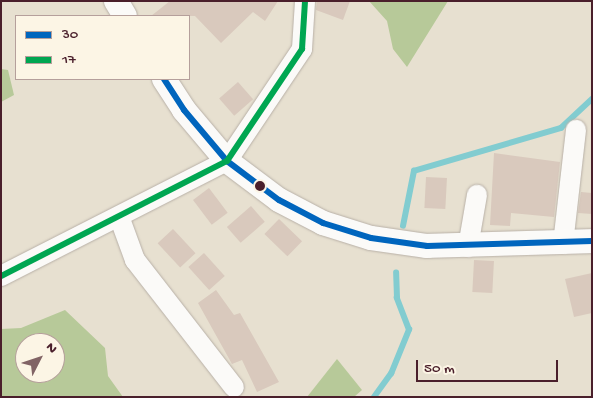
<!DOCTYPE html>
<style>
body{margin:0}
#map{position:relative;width:593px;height:398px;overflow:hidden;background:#e7e0d0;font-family:"Gochi Hand",sans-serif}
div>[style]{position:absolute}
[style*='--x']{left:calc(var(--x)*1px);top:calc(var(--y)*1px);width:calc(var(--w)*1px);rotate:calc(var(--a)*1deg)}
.forest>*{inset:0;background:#b7c999}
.stream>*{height:5.5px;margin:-2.75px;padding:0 2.75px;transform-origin:2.75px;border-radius:2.75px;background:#82ccd0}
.building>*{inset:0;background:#d9c9bd;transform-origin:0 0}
.roads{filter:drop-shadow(0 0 1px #b8b0a7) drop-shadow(0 0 1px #b8b0a7)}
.minor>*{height:20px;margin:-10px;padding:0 10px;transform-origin:10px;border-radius:10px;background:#fbfaf8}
.tertiary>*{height:24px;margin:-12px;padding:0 12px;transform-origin:12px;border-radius:12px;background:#fbfaf8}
.bus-1>*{height:6px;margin:-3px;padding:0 3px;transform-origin:3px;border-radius:3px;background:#0065bd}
.bus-2>*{height:6px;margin:-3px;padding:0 3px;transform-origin:3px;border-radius:3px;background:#00a651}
.dots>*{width:14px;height:14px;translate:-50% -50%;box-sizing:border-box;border:2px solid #fcf5e5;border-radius:50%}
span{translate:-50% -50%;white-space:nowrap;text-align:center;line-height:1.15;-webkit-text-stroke:4px #fcf5e5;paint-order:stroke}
.frame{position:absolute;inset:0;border:2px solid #4a1f2b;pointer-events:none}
.legend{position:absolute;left:15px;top:15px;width:175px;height:65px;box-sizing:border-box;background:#fcf5e5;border:1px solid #b59f9b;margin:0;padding:6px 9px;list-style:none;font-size:15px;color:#4a1f2b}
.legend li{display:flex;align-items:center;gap:10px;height:25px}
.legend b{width:25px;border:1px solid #b59f9b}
.north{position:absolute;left:15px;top:333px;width:50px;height:50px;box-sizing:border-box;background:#fcf5e5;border:1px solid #b59f9b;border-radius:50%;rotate:49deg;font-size:14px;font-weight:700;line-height:20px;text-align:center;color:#4a1f2b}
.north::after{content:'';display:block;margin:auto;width:18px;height:22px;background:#816365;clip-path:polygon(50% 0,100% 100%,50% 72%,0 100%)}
.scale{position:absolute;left:416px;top:360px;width:142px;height:22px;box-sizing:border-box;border:2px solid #4a1f2b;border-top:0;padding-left:6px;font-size:15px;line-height:18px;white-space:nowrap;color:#4a1f2b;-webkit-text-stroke:4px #fcf5e5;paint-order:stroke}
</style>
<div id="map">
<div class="forest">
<i style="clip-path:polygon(369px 1px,448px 1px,407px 67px,393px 49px,387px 21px)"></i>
<i style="clip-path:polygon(1px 69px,8px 70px,14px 95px,1px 102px)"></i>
<i style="clip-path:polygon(evenodd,65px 310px,105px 348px,108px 376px,123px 397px,1px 397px,1px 329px,21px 328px,65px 310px,25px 343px,55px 343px,55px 373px,25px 373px,25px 343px)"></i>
<i style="clip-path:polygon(337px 359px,362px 390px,354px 397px,307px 397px)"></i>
</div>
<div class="stream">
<i style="--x:403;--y:226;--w:56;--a:-78.7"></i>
<i style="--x:414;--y:171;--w:153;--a:-16.3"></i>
<i style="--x:561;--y:128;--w:42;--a:-43.1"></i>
<i style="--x:374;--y:397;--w:29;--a:-54"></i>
<i style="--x:391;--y:374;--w:48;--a:-67.8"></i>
<i style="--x:409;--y:330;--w:34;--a:-111"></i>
<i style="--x:397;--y:298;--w:25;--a:-92"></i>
</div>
<div class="building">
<i style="clip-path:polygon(170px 1px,278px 1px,265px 21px,253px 12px,221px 43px,195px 16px,151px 16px)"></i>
<i style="clip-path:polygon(317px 1px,350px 1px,343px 20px,316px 10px)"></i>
<i style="left:238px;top:82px;width:23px;height:25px;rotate:49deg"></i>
<i style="clip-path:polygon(494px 153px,560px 162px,554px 217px,511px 213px,510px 226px,490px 225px)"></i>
<i style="left:426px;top:177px;width:21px;height:31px;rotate:3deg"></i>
<i style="left:209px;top:188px;width:31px;height:20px;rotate:53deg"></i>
<i style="clip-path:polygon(581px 192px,592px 193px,592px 214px,578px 213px)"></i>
<i style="left:251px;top:206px;width:21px;height:32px;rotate:49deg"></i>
<i style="left:279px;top:219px;width:32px;height:21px;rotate:44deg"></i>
<i style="left:173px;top:229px;width:33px;height:21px;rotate:47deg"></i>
<i style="left:204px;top:253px;width:31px;height:21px;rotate:48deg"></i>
<i style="left:474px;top:260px;width:20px;height:32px;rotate:3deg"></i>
<i style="clip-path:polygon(592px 273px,592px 313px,574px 317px,565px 279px)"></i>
<i style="clip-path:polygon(216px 290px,234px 315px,240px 313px,279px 382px,257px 392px,242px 360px,232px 364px,198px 303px)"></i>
</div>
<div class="roads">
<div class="minor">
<i style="--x:120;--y:219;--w:44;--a:69.9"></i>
<i style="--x:135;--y:260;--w:161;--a:52.1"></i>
<i style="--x:563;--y:244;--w:115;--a:-83.5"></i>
<i style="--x:468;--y:247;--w:53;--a:-80.2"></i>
<i style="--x:1;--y:276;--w:254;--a:-27"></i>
<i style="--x:227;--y:161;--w:135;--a:-56.2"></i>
<i style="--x:302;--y:49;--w:48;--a:-86.4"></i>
</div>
<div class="tertiary">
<i style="--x:116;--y:1;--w:17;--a:59"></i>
<i style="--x:164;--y:79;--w:37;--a:57"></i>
<i style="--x:184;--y:110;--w:67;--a:49.9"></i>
<i style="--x:227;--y:161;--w:65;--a:36.9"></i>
<i style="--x:279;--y:200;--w:50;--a:27.6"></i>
<i style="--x:323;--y:223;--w:50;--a:17.4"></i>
<i style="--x:371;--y:238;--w:57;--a:8.1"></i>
<i style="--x:427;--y:246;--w:165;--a:-1.7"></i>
</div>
</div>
<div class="bus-1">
<i style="--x:164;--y:79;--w:37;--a:57"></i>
<i style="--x:184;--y:110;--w:67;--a:49.9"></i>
<i style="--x:227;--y:161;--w:65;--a:36.9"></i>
<i style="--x:279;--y:200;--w:50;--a:27.6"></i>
<i style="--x:323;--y:223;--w:50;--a:17.4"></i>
<i style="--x:371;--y:238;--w:57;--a:8.1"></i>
<i style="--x:427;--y:246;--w:165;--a:-1.7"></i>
</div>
<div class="bus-2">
<i style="--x:1;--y:276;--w:254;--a:-27"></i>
<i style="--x:227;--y:161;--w:135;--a:-56.2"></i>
<i style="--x:302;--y:49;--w:48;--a:-86.4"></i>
</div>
<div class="dots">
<i style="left:260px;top:186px;background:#4a1f2b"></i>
</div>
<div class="frame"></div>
<ul class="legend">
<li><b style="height:6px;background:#0065bd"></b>30</li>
<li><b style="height:6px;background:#00a651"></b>17</li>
</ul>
<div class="north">N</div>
<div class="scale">50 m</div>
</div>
